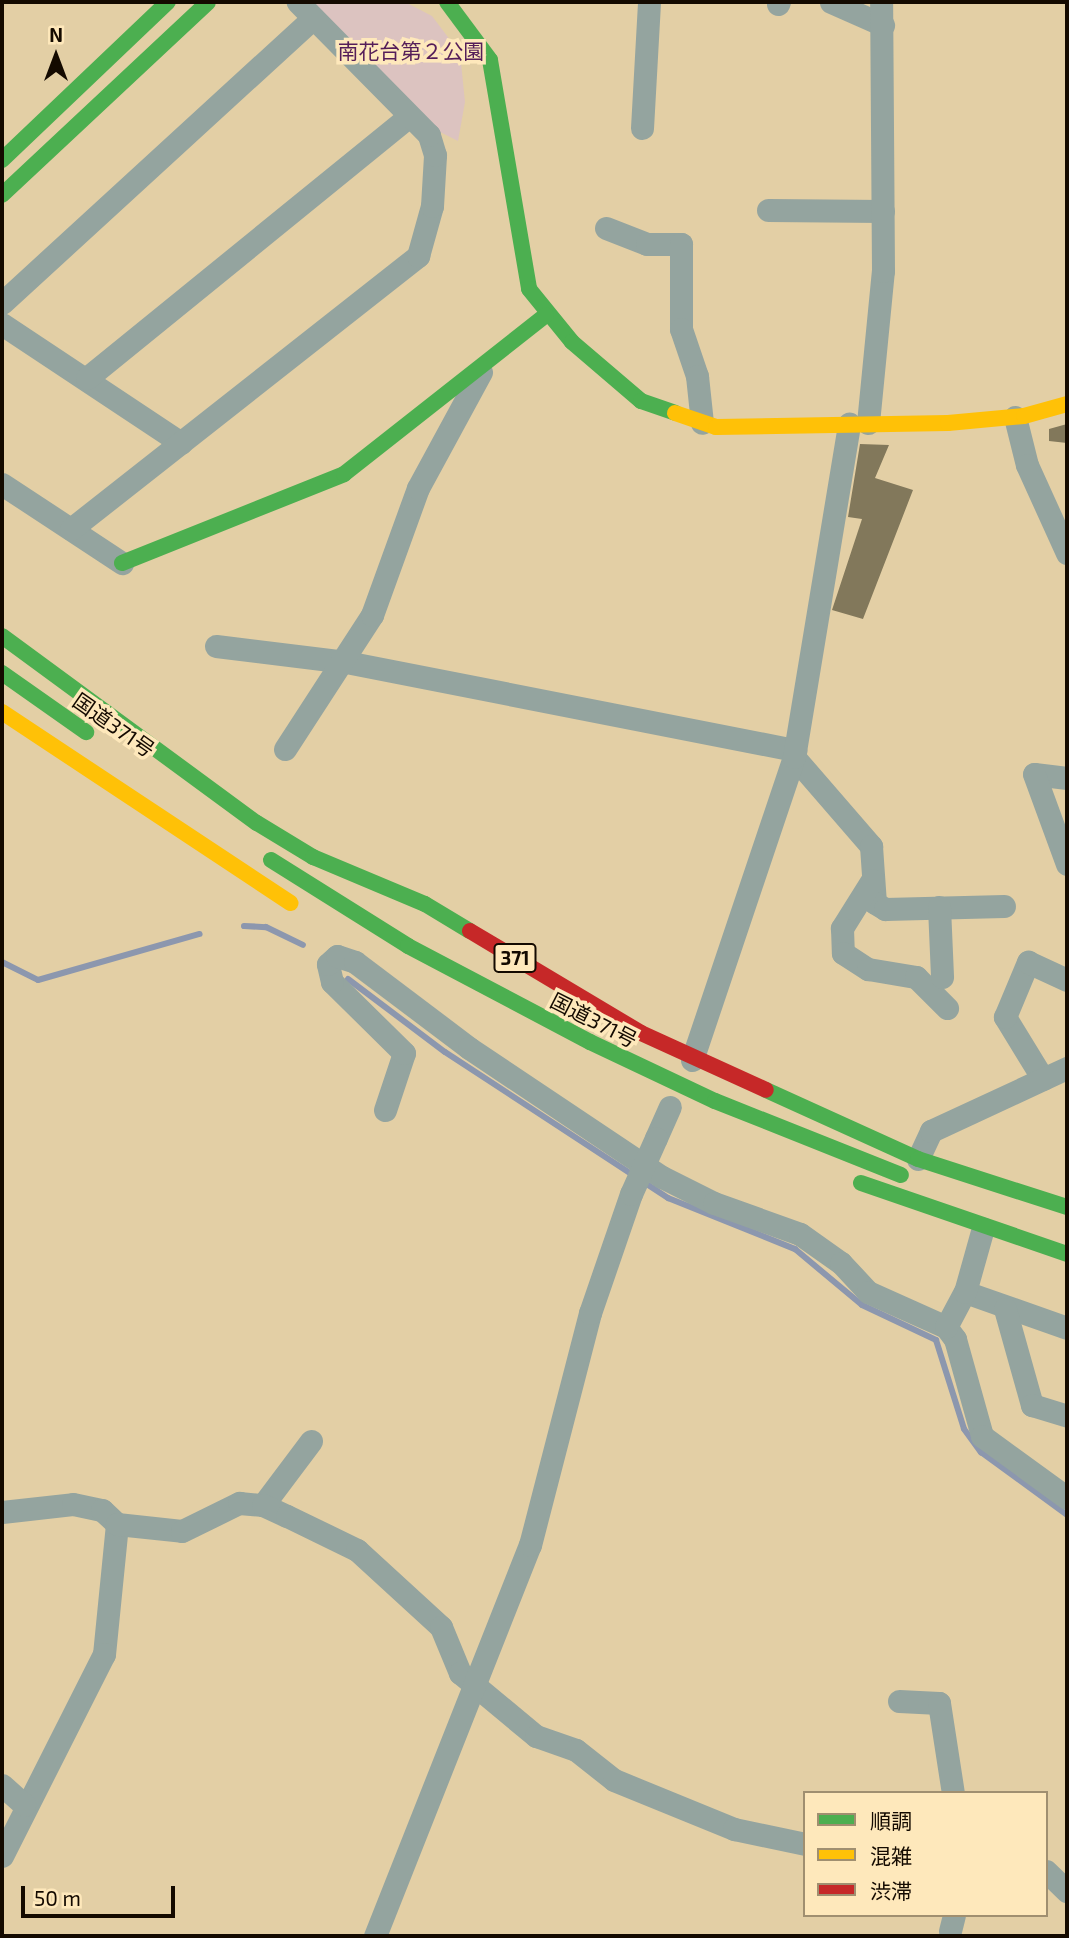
<!DOCTYPE html>
<meta charset="utf-8">
<style>
body{margin:0}
#map{position:relative;width:1069px;height:1938px;overflow:hidden;background:#e3cfa5;font-family:"Exo 2","Noto Sans JP",sans-serif}
div>[style]{position:absolute}
[style*='--x']{left:calc(var(--x)*1px);top:calc(var(--y)*1px);width:calc(var(--w)*1px);rotate:calc(var(--a)*1deg)}
.green>*{inset:0;background:#dcc3c0}
.stream>*{height:6px;margin:-3px;padding:0 3px;transform-origin:3px;border-radius:3px;background:#8c97ae}
.building>*{inset:0;background:#82785b}
.street>*{height:23px;margin:-11.5px;padding:0 11.5px;transform-origin:11.5px;border-radius:11.5px;background:#94a49f}
.fast>*{height:16px;margin:-8px;padding:0 8px;transform-origin:8px;border-radius:8px;background:#4caf50}
.slow>*{height:16px;margin:-8px;padding:0 8px;transform-origin:8px;border-radius:8px;background:#ffc107}
.jam>*{height:16px;margin:-8px;padding:0 8px;transform-origin:8px;border-radius:8px;background:#c62828}
.street-bridge>*{height:23px;margin:-11.5px;padding:0 11.5px;transform-origin:11.5px;border-radius:11.5px;background:#94a49f}
span{translate:-50% -50%;white-space:nowrap;text-align:center;line-height:1.15;-webkit-text-stroke:7px #fee8bb;paint-order:stroke}
.shield-label span{padding:2px 5px;background:#fee8bb;border:2px solid;border-radius:5px;-webkit-text-stroke-width:0}
.shield-label{font-size:19px;color:#140a00;font-weight:700}
.park-label{font-size:21px;color:#551e59}
.street-label{font-size:21px;color:#140a00}
.frame{position:absolute;inset:0;border:4px solid #140a00;pointer-events:none}
.legend{position:absolute;left:803px;top:1791px;width:245px;height:126px;box-sizing:border-box;background:#fee8bb;border:2px solid #a08f70;margin:0;padding:9px 12px;list-style:none;font-size:21px;color:#140a00}
.legend li{display:flex;align-items:center;gap:14px;height:35px}
.legend b{width:35px;border:2px solid #a08f70}
.north{position:absolute;left:21px;top:21px;width:70px;height:70px;-webkit-text-stroke:5px #fee8bb;paint-order:stroke;rotate:0deg;font-size:19px;font-weight:700;line-height:28px;text-align:center;color:#140a00}
.north::after{content:'';display:block;margin:auto;width:24px;height:32px;background:#140a00;clip-path:polygon(50% 0,100% 100%,50% 72%,0 100%)}
.scale{position:absolute;left:21px;top:1886px;width:154px;height:32px;box-sizing:border-box;border:4px solid #140a00;border-top:0;padding-left:9px;font-size:21px;line-height:24px;white-space:nowrap;color:#140a00;-webkit-text-stroke:5px #fee8bb;paint-order:stroke}
</style>
<div id="map">
<div class="green">
<i style="clip-path:polygon(311px 2px,405px 2px,432px 16px,460px 53px,465px 102px,458px 141px,436px 130px)"></i>
</div>
<div class="stream">
<i style="--x:244;--y:926;--w:22;--a:3"></i>
<i style="--x:266;--y:927;--w:41;--a:25.9"></i>
<i style="--x:2;--y:962;--w:40;--a:26.6"></i>
<i style="--x:38;--y:980;--w:168;--a:-15.9"></i>
<i style="--x:348;--y:979;--w:121;--a:37"></i>
<i style="--x:445;--y:1052;--w:267;--a:33.2"></i>
<i style="--x:668;--y:1198;--w:137;--a:21.9"></i>
<i style="--x:795;--y:1249;--w:87;--a:39.9"></i>
<i style="--x:862;--y:1305;--w:82;--a:25.3"></i>
<i style="--x:936;--y:1340;--w:93;--a:72.5"></i>
<i style="--x:964;--y:1429;--w:29;--a:54"></i>
<i style="--x:981;--y:1452;--w:107;--a:36.2"></i>
</div>
<div class="building">
<i style="clip-path:polygon(1067px 424px,1067px 443px,1049px 441px,1049px 429px)"></i>
<i style="clip-path:polygon(860px 444px,889px 445px,875px 478px,913px 490px,863px 619px,832px 610px,862px 519px,848px 517px)"></i>
</div>
<div class="street">
<i style="--x:831;--y:2;--w:57;--a:23.9"></i>
<i style="--x:778;--y:4;--w:2;--a:-63"></i>
<i style="--x:642;--y:128;--w:126;--a:-86.8"></i>
<i style="--x:768;--y:210;--w:115;--a:0.5"></i>
<i style="--x:606;--y:228;--w:44;--a:21.3"></i>
<i style="--x:647;--y:244;--w:34;--a:0"></i>
<i style="--x:681;--y:244;--w:85;--a:90"></i>
<i style="--x:681;--y:329;--w:50;--a:71.2"></i>
<i style="--x:697;--y:376;--w:47;--a:83.9"></i>
<i style="--x:2;--y:303;--w:422;--a:-42.5"></i>
<i style="--x:2;--y:324;--w:215;--a:33.6"></i>
<i style="--x:87;--y:378;--w:414;--a:-39.1"></i>
<i style="--x:1015;--y:417;--w:49;--a:76"></i>
<i style="--x:1027;--y:465;--w:97;--a:65.6"></i>
<i style="--x:868;--y:423;--w:153;--a:-84.4"></i>
<i style="--x:883;--y:271;--w:269;--a:-90.4"></i>
<i style="--x:2;--y:484;--w:144;--a:33.4"></i>
<i style="--x:71;--y:529;--w:442;--a:-38.2"></i>
<i style="--x:418;--y:256;--w:52;--a:-74.4"></i>
<i style="--x:432;--y:206;--w:51;--a:-86.6"></i>
<i style="--x:435;--y:155;--w:21;--a:-107"></i>
<i style="--x:429;--y:135;--w:187;--a:-134.6"></i>
<i style="--x:216;--y:646;--w:131;--a:7"></i>
<i style="--x:346;--y:662;--w:458;--a:11.1"></i>
<i style="--x:285;--y:749;--w:160;--a:-57"></i>
<i style="--x:372;--y:615;--w:135;--a:-70.1"></i>
<i style="--x:418;--y:488;--w:132;--a:-61.5"></i>
<i style="--x:794;--y:757;--w:118;--a:49.1"></i>
<i style="--x:871;--y:846;--w:57;--a:86"></i>
<i style="--x:875;--y:903;--w:12;--a:31"></i>
<i style="--x:885;--y:909;--w:119;--a:-1.4"></i>
<i style="--x:1067;--y:778;--w:33;--a:-173"></i>
<i style="--x:1034;--y:774;--w:96;--a:69.9"></i>
<i style="--x:872;--y:880;--w:57;--a:122"></i>
<i style="--x:842;--y:928;--w:25;--a:88"></i>
<i style="--x:843;--y:953;--w:30;--a:33"></i>
<i style="--x:868;--y:969;--w:49;--a:9.5"></i>
<i style="--x:916;--y:977;--w:44;--a:45"></i>
<i style="--x:939;--y:907;--w:70;--a:87.5"></i>
<i style="--x:692;--y:1060;--w:320;--a:-71.4"></i>
<i style="--x:794;--y:757;--w:338;--a:-80.6"></i>
<i style="--x:1043;--y:1079;--w:73;--a:-121.5"></i>
<i style="--x:1005;--y:1017;--w:60;--a:-67.3"></i>
<i style="--x:1028;--y:962;--w:43;--a:24.8"></i>
<i style="--x:385;--y:1110;--w:60;--a:-71.6"></i>
<i style="--x:404;--y:1053;--w:101;--a:-135.4"></i>
<i style="--x:332;--y:982;--w:18;--a:-103"></i>
<i style="--x:328;--y:964;--w:12;--a:-42"></i>
<i style="--x:337;--y:956;--w:19;--a:18"></i>
<i style="--x:355;--y:962;--w:143;--a:37"></i>
<i style="--x:469;--y:1048;--w:232;--a:33.8"></i>
<i style="--x:662;--y:1177;--w:58;--a:26.6"></i>
<i style="--x:714;--y:1203;--w:91;--a:19.8"></i>
<i style="--x:800;--y:1234;--w:50;--a:35.3"></i>
<i style="--x:841;--y:1263;--w:40;--a:47"></i>
<i style="--x:868;--y:1292;--w:85;--a:24.2"></i>
<i style="--x:946;--y:1327;--w:15;--a:53"></i>
<i style="--x:955;--y:1339;--w:101;--a:74.4"></i>
<i style="--x:982;--y:1436;--w:105;--a:36.1"></i>
<i style="--x:656;--y:1138;--w:34;--a:-66"></i>
<i style="--x:918;--y:1159;--w:31;--a:-65"></i>
<i style="--x:931;--y:1131;--w:150;--a:-24.9"></i>
<i style="--x:965;--y:1292;--w:108;--a:19.4"></i>
<i style="--x:1005;--y:1309;--w:100;--a:74.3"></i>
<i style="--x:1032;--y:1405;--w:37;--a:17"></i>
<i style="--x:946;--y:1327;--w:40;--a:-62"></i>
<i style="--x:965;--y:1292;--w:66;--a:-74.3"></i>
<i style="--x:263;--y:1505;--w:80;--a:-53.1"></i>
<i style="--x:2;--y:1512;--w:71;--a:-6.4"></i>
<i style="--x:73;--y:1504;--w:30;--a:12"></i>
<i style="--x:102;--y:1510;--w:21;--a:43"></i>
<i style="--x:117;--y:1524;--w:131;--a:95.7"></i>
<i style="--x:104;--y:1654;--w:226;--a:116.8"></i>
<i style="--x:117;--y:1524;--w:65;--a:6.1"></i>
<i style="--x:182;--y:1531;--w:64;--a:-26.2"></i>
<i style="--x:239;--y:1503;--w:24;--a:5"></i>
<i style="--x:263;--y:1505;--w:26;--a:25"></i>
<i style="--x:287;--y:1516;--w:78;--a:25.9"></i>
<i style="--x:357;--y:1550;--w:114;--a:42.5"></i>
<i style="--x:441;--y:1627;--w:50;--a:67.6"></i>
<i style="--x:460;--y:1673;--w:99;--a:39.7"></i>
<i style="--x:536;--y:1736;--w:42;--a:19.3"></i>
<i style="--x:576;--y:1750;--w:48;--a:38.3"></i>
<i style="--x:614;--y:1780;--w:130;--a:22.2"></i>
<i style="--x:734;--y:1829;--w:73;--a:11.9"></i>
<i style="--x:899;--y:1701;--w:40;--a:2.9"></i>
<i style="--x:939;--y:1703;--w:91;--a:81.2"></i>
<i style="--x:2;--y:1785;--w:30;--a:42"></i>
<i style="--x:1046;--y:1871;--w:29;--a:44"></i>
<i style="--x:950;--y:1931;--w:16;--a:-76"></i>
<i style="--x:375;--y:1936;--w:421;--a:-68.4"></i>
<i style="--x:530;--y:1545;--w:240;--a:-75.5"></i>
<i style="--x:590;--y:1313;--w:126;--a:-71"></i>
</div>
<div class="fast">
<i style="--x:447;--y:2;--w:72;--a:53.4"></i>
<i style="--x:490;--y:60;--w:232;--a:80.3"></i>
<i style="--x:529;--y:289;--w:68;--a:50.9"></i>
<i style="--x:572;--y:342;--w:91;--a:40.5"></i>
<i style="--x:641;--y:401;--w:36;--a:19"></i>
<i style="--x:2;--y:160;--w:229;--a:-43.6"></i>
<i style="--x:2;--y:195;--w:282;--a:-43.1"></i>
<i style="--x:122;--y:563;--w:239;--a:-21.8"></i>
<i style="--x:344;--y:474;--w:257;--a:-38.2"></i>
<i style="--x:2;--y:636;--w:316;--a:36.3"></i>
<i style="--x:257;--y:823;--w:66;--a:31.3"></i>
<i style="--x:313;--y:857;--w:121;--a:22.8"></i>
<i style="--x:425;--y:904;--w:52;--a:31"></i>
<i style="--x:2;--y:673;--w:103;--a:35.1"></i>
<i style="--x:271;--y:860;--w:162;--a:32.1"></i>
<i style="--x:408;--y:946;--w:206;--a:27.8"></i>
<i style="--x:590;--y:1042;--w:138;--a:25.3"></i>
<i style="--x:715;--y:1101;--w:200;--a:21.7"></i>
<i style="--x:766;--y:1090;--w:167;--a:24.4"></i>
<i style="--x:918;--y:1159;--w:157;--a:17.9"></i>
<i style="--x:861;--y:1183;--w:218;--a:19"></i>
</div>
<div class="slow">
<i style="--x:675;--y:413;--w:43;--a:18.9"></i>
<i style="--x:716;--y:427;--w:232;--a:-1"></i>
<i style="--x:948;--y:423;--w:76;--a:-5.3"></i>
<i style="--x:1024;--y:416;--w:45;--a:-15.6"></i>
<i style="--x:2;--y:712;--w:346;--a:33.5"></i>
</div>
<div class="jam">
<i style="--x:470;--y:931;--w:199;--a:30.8"></i>
<i style="--x:641;--y:1033;--w:137;--a:24.5"></i>
</div>
<div class="street-bridge">
<i style="--x:631;--y:1194;--w:61;--a:-65.9"></i>
</div>
<div class="shield-label">
<span style="left:515px;top:958px">371</span>
</div>
<div class="park-label">
<span style="left:411px;top:51px">南花台第２公園</span>
</div>
<div class="street-label">
<span style="left:114px;top:725px;rotate:35deg">国道371号</span>
<span style="left:594px;top:1020px;rotate:27deg">国道371号</span>
</div>
<div class="frame"></div>
<ul class="legend">
<li><b style="height:9px;background:#4caf50"></b>順調</li>
<li><b style="height:9px;background:#ffc107"></b>混雑</li>
<li><b style="height:9px;background:#c62828"></b>渋滞</li>
</ul>
<div class="north">N</div>
<div class="scale">50 m</div>
</div>
